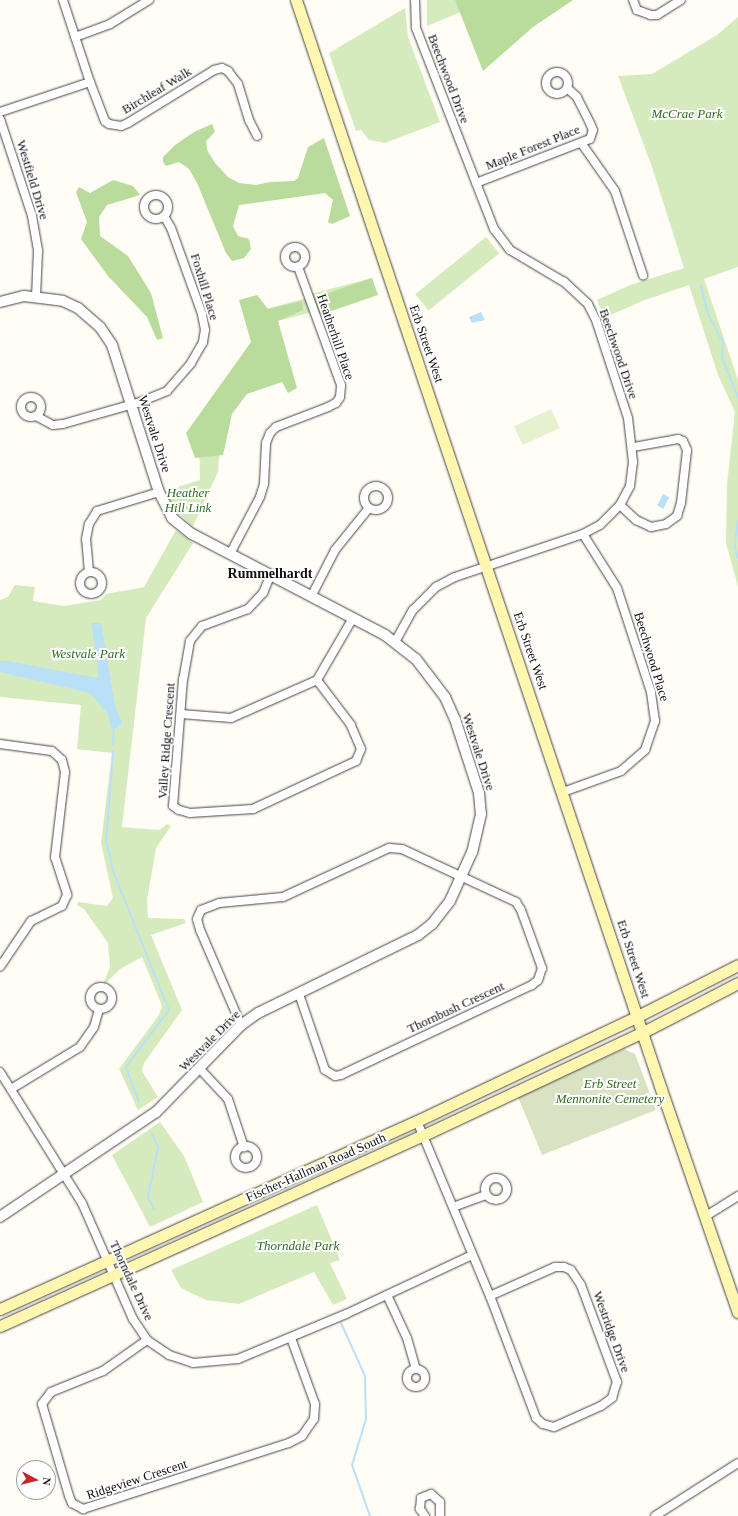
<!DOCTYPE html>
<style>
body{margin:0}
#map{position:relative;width:738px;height:1516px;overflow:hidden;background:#fffdf5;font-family:"Times New Roman",serif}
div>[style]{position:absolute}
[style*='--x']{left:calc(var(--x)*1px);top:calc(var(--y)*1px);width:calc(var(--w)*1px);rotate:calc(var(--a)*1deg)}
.green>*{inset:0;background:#d5ebbd;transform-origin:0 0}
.forest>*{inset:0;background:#b9dc9c;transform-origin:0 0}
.cemetery>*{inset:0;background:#d9e3c4}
.pitch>*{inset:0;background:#e6f2cf;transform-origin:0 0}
.water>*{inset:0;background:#b9e0f7;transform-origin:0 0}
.stream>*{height:2px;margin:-1px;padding:0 1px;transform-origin:1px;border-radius:1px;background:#b9e0f7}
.roads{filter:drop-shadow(0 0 1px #444) drop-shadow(0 0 1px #444)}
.minor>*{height:8px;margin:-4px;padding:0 4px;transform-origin:4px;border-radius:4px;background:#fff}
.minor>.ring{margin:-4px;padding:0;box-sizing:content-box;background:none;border:8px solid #fff;border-radius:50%}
.tertiary>*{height:10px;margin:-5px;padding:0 5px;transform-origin:5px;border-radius:5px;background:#fff}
.secondary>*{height:11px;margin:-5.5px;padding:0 5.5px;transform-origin:5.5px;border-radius:5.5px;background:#fff6b0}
span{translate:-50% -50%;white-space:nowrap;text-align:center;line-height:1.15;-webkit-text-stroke:4px #fff;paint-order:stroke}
.street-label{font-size:13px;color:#111}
.park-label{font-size:13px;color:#2f6b1f;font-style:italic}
.neighbourhood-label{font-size:14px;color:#111;font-weight:700}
.north{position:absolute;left:16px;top:1460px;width:40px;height:40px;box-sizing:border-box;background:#fff;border:1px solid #a0a0a0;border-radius:50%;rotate:97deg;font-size:11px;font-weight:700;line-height:16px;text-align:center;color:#111}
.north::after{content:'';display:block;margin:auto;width:14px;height:18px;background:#c4262e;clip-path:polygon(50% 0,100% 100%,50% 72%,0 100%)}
</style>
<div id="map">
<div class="green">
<i style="clip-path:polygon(427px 0,455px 0,461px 12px,427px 26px)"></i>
<i style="clip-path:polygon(405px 8px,408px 37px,440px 122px,385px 143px,369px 140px,361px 130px,356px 131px,329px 53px)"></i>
<i style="clip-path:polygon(738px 17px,738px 267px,704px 279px,738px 380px,738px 587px,726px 543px,727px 484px,735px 412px,718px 375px,689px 285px,642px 301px,604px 318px,597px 300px,630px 285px,684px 268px,652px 167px,618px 76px,652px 74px,717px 35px)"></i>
<i style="left:486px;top:237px;width:21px;height:91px;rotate:51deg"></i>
<i style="clip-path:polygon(372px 278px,378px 295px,270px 323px,221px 435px,218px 472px,193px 526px,174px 509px,165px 491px,200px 480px,199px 426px,254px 348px,259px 311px,303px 299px,311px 294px)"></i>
<i style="clip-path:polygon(176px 530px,193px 543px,146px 618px,122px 827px,159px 830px,167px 824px,171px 826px,156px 848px,147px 900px,148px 918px,184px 919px,186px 923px,151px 935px,182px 1010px,144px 1063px,142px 1071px,158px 1097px,138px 1110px,119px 1069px,159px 1015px,162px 1006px,142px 957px,120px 969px,106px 983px,104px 982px,110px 967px,108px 943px,84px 909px,77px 905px,78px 902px,107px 906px,113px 898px,101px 843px,112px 753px,77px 749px,81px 705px,0 697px,0 600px,8px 597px,15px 585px,35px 587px,33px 601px,64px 606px,101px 600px,106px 594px,144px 587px)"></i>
<i style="clip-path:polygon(160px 1122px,184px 1156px,203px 1202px,150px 1227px,112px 1155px)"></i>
<i style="clip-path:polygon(317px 1205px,340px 1260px,330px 1263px,347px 1299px,333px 1305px,314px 1272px,239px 1304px,206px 1300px,191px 1293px,181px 1288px,171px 1270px)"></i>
</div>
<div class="forest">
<i style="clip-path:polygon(455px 0,573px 0,533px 27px,483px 71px)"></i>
<i style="clip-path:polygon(212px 124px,215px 132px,206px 141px,207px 150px,215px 163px,228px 177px,239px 183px,256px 185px,270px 182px,294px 181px,298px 178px,308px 147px,324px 138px,350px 216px,332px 224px,328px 222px,333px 200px,325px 193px,239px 205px,233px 226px,238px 236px,249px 239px,251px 249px,244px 258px,232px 261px,226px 253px,197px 183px,189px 169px,179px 162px,166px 166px,163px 162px,163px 157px,175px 145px,194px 132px)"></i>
<i style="clip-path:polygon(113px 180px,133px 186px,140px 195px,107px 205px,99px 217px,100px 236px,128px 256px,151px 293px,163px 338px,157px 340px,147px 317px,108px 276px,81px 239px,87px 222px,76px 192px,79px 187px,90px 193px)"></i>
<i style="left:372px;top:278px;width:18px;height:63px;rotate:71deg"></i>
<i style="clip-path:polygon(257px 295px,268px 309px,302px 301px,303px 310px,278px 321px,297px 388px,288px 393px,282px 382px,247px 394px,232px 414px,223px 455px,195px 458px,186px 433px,251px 342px,239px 300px)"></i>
</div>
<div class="cemetery">
<i style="clip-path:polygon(624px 1049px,635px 1054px,656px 1110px,542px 1155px,518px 1097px)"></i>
</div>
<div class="pitch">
<i style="left:551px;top:409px;width:21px;height:41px;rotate:65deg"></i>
</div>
<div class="water">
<i style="clip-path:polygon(481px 312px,485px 320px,472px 323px,469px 317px)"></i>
<i style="left:663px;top:494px;width:7px;height:13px;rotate:27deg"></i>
<i style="clip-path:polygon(91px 623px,101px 623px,115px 705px,122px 722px,118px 728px,111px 729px,108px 714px,90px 693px,0 672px,0 661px,8px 661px,98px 678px,97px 660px)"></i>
</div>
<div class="stream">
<i style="--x:701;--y:286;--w:29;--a:76"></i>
<i style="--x:708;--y:314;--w:32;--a:62"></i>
<i style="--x:723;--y:342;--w:16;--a:94"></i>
<i style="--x:722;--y:358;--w:42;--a:67.7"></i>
<i style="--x:738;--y:521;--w:26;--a:97"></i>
<i style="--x:735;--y:547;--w:11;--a:75"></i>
<i style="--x:113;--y:745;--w:17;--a:-87"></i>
<i style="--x:113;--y:752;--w:88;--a:94.5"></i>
<i style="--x:106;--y:840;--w:32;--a:77"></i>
<i style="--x:113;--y:871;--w:150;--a:68.1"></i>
<i style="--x:169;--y:1010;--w:71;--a:127"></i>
<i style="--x:126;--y:1067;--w:37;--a:70"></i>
<i style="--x:152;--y:1134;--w:14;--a:65"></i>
<i style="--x:158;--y:1147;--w:51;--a:101.3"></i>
<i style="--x:148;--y:1197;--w:13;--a:63"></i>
<i style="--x:341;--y:1323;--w:58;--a:65.6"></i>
<i style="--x:365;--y:1376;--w:43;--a:88.7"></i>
<i style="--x:366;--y:1419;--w:48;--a:106.9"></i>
<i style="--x:352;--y:1465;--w:54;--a:70.6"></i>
</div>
<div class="roads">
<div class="minor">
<i style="--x:63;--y:0;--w:86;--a:71.8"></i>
<i style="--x:90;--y:82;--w:42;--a:69"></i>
<i style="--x:105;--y:121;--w:5;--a:37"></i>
<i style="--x:109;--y:124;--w:12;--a:9"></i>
<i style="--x:121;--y:126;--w:8;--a:-23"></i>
<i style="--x:128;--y:123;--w:101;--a:-31.6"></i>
<i style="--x:214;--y:70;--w:8;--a:-14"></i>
<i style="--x:222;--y:68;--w:7;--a:27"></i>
<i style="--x:228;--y:71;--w:16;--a:52"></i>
<i style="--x:238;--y:84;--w:38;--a:73"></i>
<i style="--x:249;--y:120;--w:18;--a:63"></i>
<i style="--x:633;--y:0;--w:11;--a:68"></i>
<i style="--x:637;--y:10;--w:15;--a:20"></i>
<i style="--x:651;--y:15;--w:6;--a:0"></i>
<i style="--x:657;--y:15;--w:28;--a:-32"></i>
<i style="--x:75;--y:37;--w:37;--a:-20"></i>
<i style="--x:110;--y:24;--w:46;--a:-31.6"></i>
<i class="ring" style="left:546px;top:72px;width:14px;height:14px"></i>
<i style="--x:0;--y:112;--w:95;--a:-18.4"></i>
<i style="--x:0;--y:119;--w:102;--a:71.7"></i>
<i style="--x:32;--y:216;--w:36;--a:80"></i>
<i style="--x:38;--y:251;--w:45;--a:92.5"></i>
<i style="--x:582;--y:144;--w:57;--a:54.9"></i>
<i style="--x:615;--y:191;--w:89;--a:71.6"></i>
<i style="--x:476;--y:183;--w:122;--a:-21.1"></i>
<i style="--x:590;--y:139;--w:9;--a:-72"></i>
<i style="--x:593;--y:130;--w:12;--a:-114"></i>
<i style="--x:588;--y:119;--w:25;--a:-117"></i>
<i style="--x:577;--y:97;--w:13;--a:-138"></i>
<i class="ring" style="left:144px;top:195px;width:16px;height:16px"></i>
<i class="ring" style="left:285px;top:247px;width:12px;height:12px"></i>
<i class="ring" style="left:21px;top:397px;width:12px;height:12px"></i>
<i style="--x:36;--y:416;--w:19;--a:28"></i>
<i style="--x:53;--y:425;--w:10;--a:-6"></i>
<i style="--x:63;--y:424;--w:80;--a:-15.9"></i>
<i style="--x:140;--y:402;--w:29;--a:-22"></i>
<i style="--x:167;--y:391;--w:37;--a:-49"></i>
<i style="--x:191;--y:363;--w:24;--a:-60"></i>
<i style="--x:203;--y:342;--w:12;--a:-81"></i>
<i style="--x:205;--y:330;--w:16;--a:-101"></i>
<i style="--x:202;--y:314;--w:91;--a:-109.8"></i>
<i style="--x:171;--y:228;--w:14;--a:-120"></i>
<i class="ring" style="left:364px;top:486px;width:16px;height:16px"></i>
<i style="--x:620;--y:505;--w:22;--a:43"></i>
<i style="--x:636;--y:520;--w:17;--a:25"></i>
<i style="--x:651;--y:527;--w:15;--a:-11"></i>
<i style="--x:666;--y:524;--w:14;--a:-36"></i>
<i style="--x:677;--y:516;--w:14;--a:-73"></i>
<i style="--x:681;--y:503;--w:53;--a:-83.5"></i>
<i style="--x:687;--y:450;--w:10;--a:-114"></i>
<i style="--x:683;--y:441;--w:5;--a:-158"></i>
<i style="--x:678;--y:439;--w:46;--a:169.9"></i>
<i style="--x:230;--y:554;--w:64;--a:-62.2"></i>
<i style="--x:260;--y:497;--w:14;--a:-73"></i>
<i style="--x:264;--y:484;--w:41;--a:-87.2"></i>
<i style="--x:266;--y:443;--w:11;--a:-68"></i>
<i style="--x:270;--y:433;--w:8;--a:-45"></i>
<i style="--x:276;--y:427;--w:56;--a:-21"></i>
<i style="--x:328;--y:407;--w:9;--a:-27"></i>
<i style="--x:336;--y:403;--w:7;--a:-56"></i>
<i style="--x:340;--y:397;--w:12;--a:-85"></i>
<i style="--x:341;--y:385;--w:126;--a:-110"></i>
<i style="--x:89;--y:572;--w:33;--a:-95"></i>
<i style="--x:86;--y:539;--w:15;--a:-79"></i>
<i style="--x:89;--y:524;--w:15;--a:-58"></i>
<i style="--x:97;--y:511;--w:65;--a:-17"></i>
<i class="ring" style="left:80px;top:572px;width:14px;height:14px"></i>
<i style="--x:270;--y:576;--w:18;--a:112"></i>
<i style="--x:263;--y:593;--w:22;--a:133"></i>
<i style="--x:248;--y:609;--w:49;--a:159.7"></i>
<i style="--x:202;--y:626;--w:19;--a:129"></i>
<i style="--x:190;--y:641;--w:39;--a:100"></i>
<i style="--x:183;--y:679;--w:127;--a:94.5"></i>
<i style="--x:173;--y:806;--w:7;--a:34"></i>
<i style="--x:179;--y:810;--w:11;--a:15"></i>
<i style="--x:190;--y:813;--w:63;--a:-3.6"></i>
<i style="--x:253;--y:809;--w:114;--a:-25"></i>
<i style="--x:356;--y:761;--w:13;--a:-67"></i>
<i style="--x:361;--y:749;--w:26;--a:-113"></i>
<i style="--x:351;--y:725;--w:56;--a:-127.1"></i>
<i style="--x:311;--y:597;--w:53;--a:-62.9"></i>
<i style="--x:335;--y:550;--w:54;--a:-51"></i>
<i style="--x:395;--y:642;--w:37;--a:-61"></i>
<i style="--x:413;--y:610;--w:33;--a:-45"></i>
<i style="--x:436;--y:587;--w:21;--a:-28"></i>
<i style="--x:455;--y:577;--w:135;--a:-18.6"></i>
<i style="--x:583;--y:534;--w:19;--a:-28"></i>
<i style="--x:600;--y:525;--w:28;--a:-45"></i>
<i style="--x:620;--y:505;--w:21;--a:-62"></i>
<i style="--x:630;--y:486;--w:24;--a:-83"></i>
<i style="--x:633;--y:462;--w:44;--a:-96.5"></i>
<i style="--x:628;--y:418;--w:103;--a:-108.1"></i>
<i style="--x:596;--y:320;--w:18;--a:-117"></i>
<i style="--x:588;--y:304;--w:33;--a:-137"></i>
<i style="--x:564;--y:282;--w:63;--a:-149.3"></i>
<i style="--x:510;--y:250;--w:26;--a:-127"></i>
<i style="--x:494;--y:229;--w:216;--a:-111.2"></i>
<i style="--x:416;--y:28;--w:28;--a:-92"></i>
<i style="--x:181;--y:714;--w:50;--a:4.6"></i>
<i style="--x:231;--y:718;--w:94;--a:-23.8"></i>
<i style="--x:317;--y:680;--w:72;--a:-59.9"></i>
<i style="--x:0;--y:744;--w:52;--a:7.7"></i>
<i style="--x:52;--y:751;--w:13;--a:42"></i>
<i style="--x:62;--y:760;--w:12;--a:76"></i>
<i style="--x:65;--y:772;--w:86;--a:96.7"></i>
<i style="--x:55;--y:857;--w:40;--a:72"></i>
<i style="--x:67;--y:895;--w:12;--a:114"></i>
<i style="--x:62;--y:906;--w:34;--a:154"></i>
<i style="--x:31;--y:921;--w:55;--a:124"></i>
<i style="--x:563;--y:792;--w:62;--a:-19.9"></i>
<i style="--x:621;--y:771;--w:32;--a:-41"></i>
<i style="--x:645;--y:750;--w:31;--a:-71"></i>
<i style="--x:655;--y:721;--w:29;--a:-98"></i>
<i style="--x:651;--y:692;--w:109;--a:-108.1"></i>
<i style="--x:617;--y:588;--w:64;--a:-122.2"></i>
<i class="ring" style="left:90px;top:987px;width:14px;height:14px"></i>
<i style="--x:241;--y:1025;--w:103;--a:-113.3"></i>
<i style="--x:200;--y:930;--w:11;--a:-105"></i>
<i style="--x:197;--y:919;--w:10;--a:-66"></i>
<i style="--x:201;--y:910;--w:19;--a:-21"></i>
<i style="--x:219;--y:903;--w:64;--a:-5.4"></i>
<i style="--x:283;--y:897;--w:117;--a:-24.8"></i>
<i style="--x:389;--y:848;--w:13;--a:4"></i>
<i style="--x:402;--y:849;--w:126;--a:24.9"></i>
<i style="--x:516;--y:902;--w:9;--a:58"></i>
<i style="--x:521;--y:910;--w:62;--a:70.1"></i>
<i style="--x:542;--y:968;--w:13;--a:108"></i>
<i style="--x:538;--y:980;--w:8;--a:140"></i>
<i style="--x:532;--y:985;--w:211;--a:154.8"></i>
<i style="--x:341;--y:1075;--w:6;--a:171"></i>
<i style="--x:335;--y:1076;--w:12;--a:-149"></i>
<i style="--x:325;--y:1070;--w:80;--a:-108.9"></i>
<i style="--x:200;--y:1069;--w:41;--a:47"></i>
<i style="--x:228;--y:1099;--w:51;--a:71.6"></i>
<i style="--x:0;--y:1072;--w:155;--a:58"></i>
<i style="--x:82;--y:1203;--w:127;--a:66.3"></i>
<i style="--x:133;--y:1319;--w:25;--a:56"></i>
<i style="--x:147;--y:1340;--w:27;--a:34"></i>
<i style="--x:169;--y:1355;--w:25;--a:18"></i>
<i style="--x:193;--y:1363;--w:45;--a:-5.1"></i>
<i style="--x:238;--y:1359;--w:117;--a:-22.6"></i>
<i style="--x:346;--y:1314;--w:139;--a:-25.1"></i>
<i style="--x:11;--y:1089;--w:81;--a:-31.3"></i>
<i style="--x:80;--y:1047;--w:24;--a:-55"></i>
<i style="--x:94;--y:1027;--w:19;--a:-74"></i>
<i style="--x:417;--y:1121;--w:190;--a:67.4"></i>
<i style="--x:490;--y:1296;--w:130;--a:69.3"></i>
<i style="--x:536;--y:1418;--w:9;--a:41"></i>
<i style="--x:543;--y:1424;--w:11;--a:15"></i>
<i style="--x:554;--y:1427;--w:51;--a:-24.1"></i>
<i style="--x:601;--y:1406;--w:14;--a:-36"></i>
<i style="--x:612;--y:1398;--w:17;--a:-73"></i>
<i style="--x:617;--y:1382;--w:103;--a:-110.4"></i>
<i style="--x:581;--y:1285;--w:18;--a:-124"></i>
<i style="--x:571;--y:1270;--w:8;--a:-157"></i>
<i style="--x:564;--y:1267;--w:9;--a:180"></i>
<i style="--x:555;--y:1267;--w:71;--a:156"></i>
<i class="ring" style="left:235px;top:1146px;width:14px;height:14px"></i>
<i class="ring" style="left:485px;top:1178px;width:14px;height:14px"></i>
<i style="--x:453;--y:1207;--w:35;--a:-20"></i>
<i style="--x:706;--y:1216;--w:38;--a:-32"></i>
<i style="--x:387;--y:1295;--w:47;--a:65.1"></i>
<i style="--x:407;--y:1338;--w:32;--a:74"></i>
<i style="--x:147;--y:1340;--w:54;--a:144.8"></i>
<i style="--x:103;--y:1371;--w:56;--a:158"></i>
<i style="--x:51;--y:1392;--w:15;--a:127"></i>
<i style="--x:42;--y:1404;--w:96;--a:73.6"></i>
<i style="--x:69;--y:1496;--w:8;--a:67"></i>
<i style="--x:72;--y:1503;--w:13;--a:29"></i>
<i style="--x:83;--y:1509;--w:216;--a:-17.8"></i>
<i style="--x:289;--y:1443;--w:15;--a:-28"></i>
<i style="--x:302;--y:1436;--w:21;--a:-55"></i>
<i style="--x:314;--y:1419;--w:15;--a:-86"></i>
<i style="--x:315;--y:1404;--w:70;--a:-110"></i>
<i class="ring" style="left:407px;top:1369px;width:10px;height:10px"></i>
<i style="--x:425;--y:1516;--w:9;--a:-126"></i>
<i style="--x:420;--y:1509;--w:11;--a:-85"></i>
<i style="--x:421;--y:1498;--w:11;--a:-22"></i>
<i style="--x:431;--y:1494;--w:12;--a:42"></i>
<i style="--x:440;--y:1502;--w:14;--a:90"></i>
<i style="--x:655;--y:1516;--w:98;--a:-32.6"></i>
</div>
<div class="tertiary">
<i style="--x:0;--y:302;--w:25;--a:-14"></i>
<i style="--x:24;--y:296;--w:39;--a:7"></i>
<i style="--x:63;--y:301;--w:17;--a:25"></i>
<i style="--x:78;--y:308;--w:29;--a:41"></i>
<i style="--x:100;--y:327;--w:22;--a:56"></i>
<i style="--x:112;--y:345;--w:154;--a:72.3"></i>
<i style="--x:159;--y:492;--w:29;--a:63"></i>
<i style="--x:172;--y:518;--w:26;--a:39"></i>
<i style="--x:192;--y:534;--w:218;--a:27.6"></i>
<i style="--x:385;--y:635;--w:39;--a:38"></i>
<i style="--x:416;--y:659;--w:48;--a:52.7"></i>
<i style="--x:445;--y:697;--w:24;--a:66"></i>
<i style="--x:455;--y:719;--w:78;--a:72"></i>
<i style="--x:479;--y:793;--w:21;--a:85"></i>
<i style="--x:481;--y:814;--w:39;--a:103"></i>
<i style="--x:472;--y:852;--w:54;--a:114.2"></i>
<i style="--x:450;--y:901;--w:29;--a:128"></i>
<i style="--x:432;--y:924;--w:18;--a:142"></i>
<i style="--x:418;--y:935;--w:178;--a:154"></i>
<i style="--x:258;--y:1013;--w:21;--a:145"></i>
<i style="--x:241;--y:1025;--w:122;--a:134.3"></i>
<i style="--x:156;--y:1112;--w:188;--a:146.1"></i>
</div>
<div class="secondary">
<i style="--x:296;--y:0;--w:1149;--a:71.47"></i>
<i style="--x:661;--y:1089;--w:236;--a:71"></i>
<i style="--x:0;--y:1309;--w:457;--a:-24.3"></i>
<i style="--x:417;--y:1121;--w:245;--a:-25.4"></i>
<i style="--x:638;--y:1016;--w:112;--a:-27"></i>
<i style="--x:0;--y:1326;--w:465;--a:-24.3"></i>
<i style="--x:424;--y:1135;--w:242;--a:-25.2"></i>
<i style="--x:643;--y:1032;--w:107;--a:-27.3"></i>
</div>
</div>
<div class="street-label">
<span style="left:448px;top:79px;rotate:69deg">Beechwood Drive</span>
<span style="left:157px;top:91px;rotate:-31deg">Birchleaf Walk</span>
<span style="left:533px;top:148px;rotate:-22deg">Maple Forest Place</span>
<span style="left:32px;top:180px;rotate:73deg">Westfield Drive</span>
<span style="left:204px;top:287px;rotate:73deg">Foxhill Place</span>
<span style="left:335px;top:337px;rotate:71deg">Heatherhill Place</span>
<span style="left:426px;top:344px;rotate:71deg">Erb Street West</span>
<span style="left:618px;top:354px;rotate:71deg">Beechwood Drive</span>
<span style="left:154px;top:434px;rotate:72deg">Westvale Drive</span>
<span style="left:530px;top:651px;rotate:71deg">Erb Street West</span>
<span style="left:651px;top:657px;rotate:73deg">Beechwood Place</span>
<span style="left:167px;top:741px;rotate:-86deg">Valley Ridge Crescent</span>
<span style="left:478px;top:752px;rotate:72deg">Westvale Drive</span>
<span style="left:633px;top:959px;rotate:72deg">Erb Street West</span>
<span style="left:456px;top:1008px;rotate:-25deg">Thornbush Crescent</span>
<span style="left:210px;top:1041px;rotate:-45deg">Westvale Drive</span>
<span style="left:316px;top:1168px;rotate:-24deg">Fischer-Hallman Road South</span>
<span style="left:131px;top:1281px;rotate:65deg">Thorndale Drive</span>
<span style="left:611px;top:1332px;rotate:70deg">Westridge Drive</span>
<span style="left:137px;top:1480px;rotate:-18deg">Ridgeview Crescent</span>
</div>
<div class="park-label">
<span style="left:687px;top:114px">McCrae Park</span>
<span style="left:188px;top:501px">Heather<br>Hill Link</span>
<span style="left:88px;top:654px">Westvale Park</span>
<span style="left:610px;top:1092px">Erb Street<br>Mennonite Cemetery</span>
<span style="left:298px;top:1246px">Thorndale Park</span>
</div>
<div class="neighbourhood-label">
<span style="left:270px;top:574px">Rummelhardt</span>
</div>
<div class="north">N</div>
</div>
